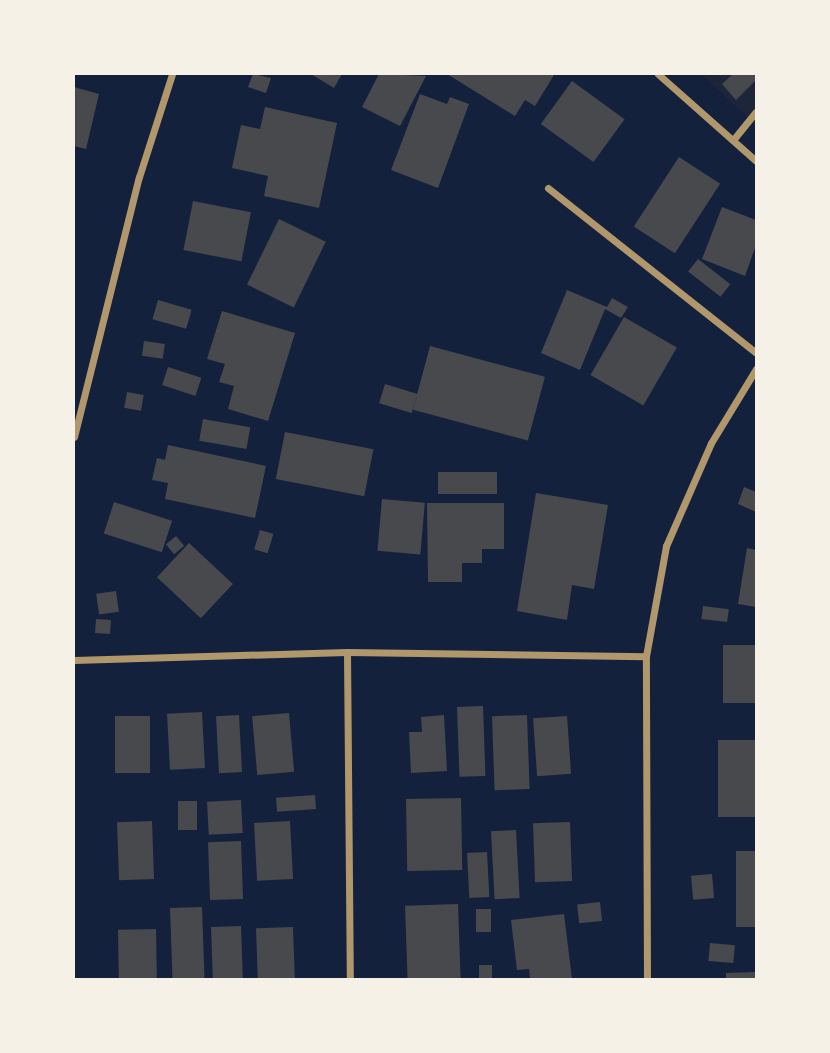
<!DOCTYPE html>
<style>
body{margin:0}
#map{position:relative;width:830px;height:1053px;overflow:hidden;background:#14213d;font-family:"Space Grotesk",sans-serif}
div>[style]{position:absolute}
[style*='--x']{left:calc(var(--x)*1px);top:calc(var(--y)*1px);width:calc(var(--w)*1px);rotate:calc(var(--a)*1deg)}
.green>*{inset:0;background:#1d2539}
.building>*{inset:0;background:#48494c;transform-origin:0 0}
.minor>*{height:7px;margin:-3.5px;padding:0 3.5px;transform-origin:3.5px;border-radius:3.5px;background:#b1986c}
span{translate:-50% -50%;white-space:nowrap;text-align:center;line-height:1.15;-webkit-text-stroke:5px #f6f1e7;paint-order:stroke}
.frame{position:absolute;inset:0;border:75px solid #f6f1e7;pointer-events:none}
</style>
<div id="map">
<div class="green">
<i style="clip-path:polygon(701px 74px,756px 74px,756px 125px)"></i>
</div>
<div class="building">
<i style="clip-path:polygon(253px 74px,271px 78px,266px 93px,248px 87px)"></i>
<i style="clip-path:polygon(311px 74px,342px 74px,334px 88px)"></i>
<i style="clip-path:polygon(379px 74px,426px 76px,400px 126px,362px 107px)"></i>
<i style="clip-path:polygon(447px 74px,552px 74px,554px 75px,535px 106px,525px 100px,515px 116px)"></i>
<i style="clip-path:polygon(733px 74px,756px 74px,756px 80px,736px 100px,722px 84px)"></i>
<i style="left:572px;top:81px;width:65px;height:53px;rotate:36deg"></i>
<i style="clip-path:polygon(74px 87px,99px 94px,86px 149px,74px 146px)"></i>
<i style="clip-path:polygon(420px 94px,447px 104px,450px 97px,469px 104px,438px 188px,391px 170px)"></i>
<i style="clip-path:polygon(265px 107px,337px 123px,319px 208px,264px 196px,268px 176px,232px 168px,241px 125px,260px 129px)"></i>
<i style="left:679px;top:157px;width:49px;height:83px;rotate:33deg"></i>
<i style="left:193px;top:201px;width:59px;height:50px;rotate:11deg"></i>
<i style="clip-path:polygon(722px 207px,756px 220px,756px 245px,745px 276px,702px 259px)"></i>
<i style="left:279px;top:219px;width:52px;height:73px;rotate:26deg"></i>
<i style="left:698px;top:259px;width:41px;height:16px;rotate:38deg"></i>
<i style="clip-path:polygon(567px 290px,607px 307px,612px 298px,628px 307px,621px 318px,605px 309px,580px 370px,541px 353px)"></i>
<i style="left:158px;top:300px;width:35px;height:20px;rotate:16deg"></i>
<i style="clip-path:polygon(222px 311px,295px 333px,268px 421px,228px 409px,234px 386px,219px 382px,225px 364px,207px 359px)"></i>
<i style="left:624px;top:317px;width:61px;height:67px;rotate:30deg"></i>
<i style="left:144px;top:341px;width:21px;height:15px;rotate:8deg"></i>
<i style="left:430px;top:346px;width:119px;height:66px;rotate:15deg"></i>
<i style="left:168px;top:367px;width:35px;height:19px;rotate:18deg"></i>
<i style="left:385px;top:384px;width:34px;height:20px;rotate:17deg"></i>
<i style="left:127px;top:392px;width:17px;height:16px;rotate:10deg"></i>
<i style="left:203px;top:419px;width:48px;height:22px;rotate:10deg"></i>
<i style="left:285px;top:432px;width:90px;height:48px;rotate:11deg"></i>
<i style="clip-path:polygon(168px 445px,266px 466px,255px 518px,165px 499px,168px 483px,152px 480px,157px 458px,165px 460px)"></i>
<i style="left:497px;top:472px;width:22px;height:59px;rotate:90deg"></i>
<i style="clip-path:polygon(744px 487px,756px 492px,756px 512px,738px 504px)"></i>
<i style="clip-path:polygon(536px 493px,608px 505px,594px 589px,572px 585px,567px 620px,517px 611px)"></i>
<i style="left:382px;top:499px;width:43px;height:52px;rotate:5deg"></i>
<i style="left:114px;top:502px;width:61px;height:33px;rotate:18deg"></i>
<i style="clip-path:polygon(427px 503px,504px 503px,504px 549px,482px 549px,482px 563px,462px 563px,462px 582px,428px 582px)"></i>
<i style="left:260px;top:530px;width:14px;height:20px;rotate:17deg"></i>
<i style="left:176px;top:536px;width:13px;height:13px;rotate:51deg"></i>
<i style="left:189px;top:543px;width:60px;height:47px;rotate:43deg"></i>
<i style="clip-path:polygon(747px 548px,756px 550px,756px 607px,738px 604px)"></i>
<i style="left:116px;top:591px;width:21px;height:20px;rotate:82deg"></i>
<i style="left:703px;top:606px;width:26px;height:13px;rotate:7deg"></i>
<i style="left:96px;top:619px;width:15px;height:14px;rotate:4deg"></i>
<i style="left:756px;top:645px;width:58px;height:33px;rotate:90deg"></i>
<i style="left:483px;top:706px;width:70px;height:26px;rotate:88deg"></i>
<i style="left:202px;top:712px;width:56px;height:35px;rotate:87deg"></i>
<i style="left:289px;top:713px;width:59px;height:37px;rotate:85deg"></i>
<i style="left:239px;top:715px;width:57px;height:23px;rotate:87deg"></i>
<i style="clip-path:polygon(444px 715px,447px 771px,411px 773px,409px 732px,422px 732px,421px 717px)"></i>
<i style="left:527px;top:715px;width:74px;height:35px;rotate:88deg"></i>
<i style="left:115px;top:716px;width:35px;height:57px"></i>
<i style="left:567px;top:716px;width:58px;height:34px;rotate:86deg"></i>
<i style="left:756px;top:740px;width:77px;height:38px;rotate:90deg"></i>
<i style="left:315px;top:795px;width:14px;height:39px;rotate:86deg"></i>
<i style="left:461px;top:798px;width:72px;height:55px;rotate:89deg"></i>
<i style="left:241px;top:800px;width:33px;height:34px;rotate:87deg"></i>
<i style="left:178px;top:801px;width:19px;height:29px"></i>
<i style="left:152px;top:821px;width:58px;height:35px;rotate:88deg"></i>
<i style="left:290px;top:821px;width:58px;height:36px;rotate:87deg"></i>
<i style="left:570px;top:822px;width:59px;height:37px;rotate:88deg"></i>
<i style="left:516px;top:830px;width:68px;height:25px;rotate:87deg"></i>
<i style="left:241px;top:841px;width:58px;height:33px;rotate:88deg"></i>
<i style="left:736px;top:851px;width:20px;height:76px"></i>
<i style="left:487px;top:852px;width:45px;height:20px;rotate:87deg"></i>
<i style="left:712px;top:874px;width:24px;height:21px;rotate:85deg"></i>
<i style="left:600px;top:902px;width:19px;height:23px;rotate:84deg"></i>
<i style="left:458px;top:904px;width:75px;height:53px;rotate:88deg"></i>
<i style="left:202px;top:907px;width:72px;height:32px;rotate:88deg"></i>
<i style="left:476px;top:909px;width:15px;height:23px"></i>
<i style="clip-path:polygon(564px 914px,572px 979px,530px 979px,529px 969px,517px 970px,511px 920px)"></i>
<i style="left:241px;top:926px;width:53px;height:30px;rotate:88deg"></i>
<i style="left:293px;top:927px;width:52px;height:37px;rotate:88deg"></i>
<i style="left:156px;top:929px;width:50px;height:38px;rotate:89deg"></i>
<i style="left:710px;top:943px;width:25px;height:18px;rotate:5deg"></i>
<i style="left:492px;top:965px;width:14px;height:13px;rotate:90deg"></i>
<i style="clip-path:polygon(756px 972px,756px 979px,726px 979px,726px 973px)"></i>
</div>
<div class="minor">
<i style="--x:658;--y:74;--w:131;--a:41.6"></i>
<i style="--x:733;--y:140;--w:36;--a:-51"></i>
<i style="--x:548;--y:188;--w:265;--a:38.4"></i>
<i style="--x:74;--y:437;--w:268;--a:-76"></i>
<i style="--x:139;--y:177;--w:108;--a:-72.2"></i>
<i style="--x:347;--y:652;--w:327;--a:89.5"></i>
<i style="--x:74;--y:660;--w:273;--a:-1.7"></i>
<i style="--x:347;--y:652;--w:299;--a:0.8"></i>
<i style="--x:647;--y:979;--w:323;--a:-90.2"></i>
<i style="--x:646;--y:656;--w:112;--a:-79.7"></i>
<i style="--x:666;--y:546;--w:112;--a:-66.4"></i>
<i style="--x:711;--y:443;--w:87;--a:-58.7"></i>
</div>
<div class="frame"></div>
</div>
